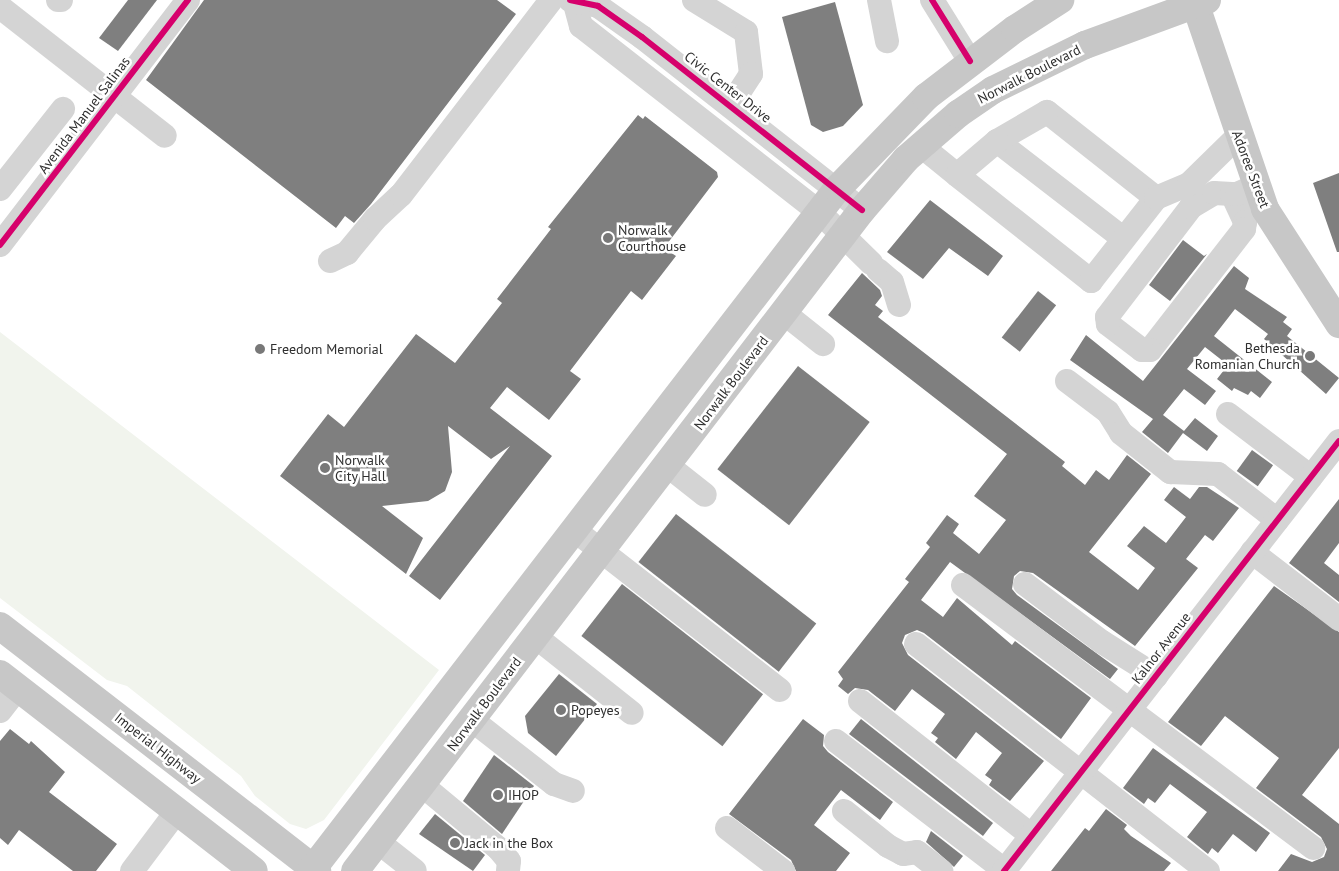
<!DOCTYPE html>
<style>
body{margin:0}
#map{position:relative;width:1339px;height:871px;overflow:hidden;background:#fff;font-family:"PT Sans",sans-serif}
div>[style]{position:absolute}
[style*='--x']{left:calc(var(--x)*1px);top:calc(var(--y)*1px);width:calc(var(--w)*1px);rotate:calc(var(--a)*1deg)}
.green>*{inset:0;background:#f1f4ed}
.building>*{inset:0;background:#7f7f7f;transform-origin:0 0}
.minor>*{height:24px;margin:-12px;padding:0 12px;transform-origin:12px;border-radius:12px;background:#d4d4d4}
.major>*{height:28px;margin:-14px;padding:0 14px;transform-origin:14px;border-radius:14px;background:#c7c7c7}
.cycleway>*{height:6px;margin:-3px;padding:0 3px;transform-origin:3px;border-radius:3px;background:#d6006c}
.dots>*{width:14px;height:14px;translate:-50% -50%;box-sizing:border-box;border:2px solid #fff;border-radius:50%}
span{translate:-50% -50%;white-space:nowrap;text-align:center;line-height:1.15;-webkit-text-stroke:5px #fff;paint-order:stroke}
.street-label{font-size:14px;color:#2f2f2f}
.poi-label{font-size:14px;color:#2f2f2f}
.left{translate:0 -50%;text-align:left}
.right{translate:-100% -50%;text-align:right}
</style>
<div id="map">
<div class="green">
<i style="clip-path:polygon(0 332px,439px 670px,324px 820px,306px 829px,290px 824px,255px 796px,241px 776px,127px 686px,107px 680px,0 598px)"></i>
</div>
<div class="building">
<i style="clip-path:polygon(128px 0,157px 0,118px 51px,99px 38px)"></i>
<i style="clip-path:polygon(204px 0,497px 0,516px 14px,371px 204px,354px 223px,345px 216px,336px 228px,146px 80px)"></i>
<i style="clip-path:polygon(835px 2px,863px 105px,843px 126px,823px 132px,811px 125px,782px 17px)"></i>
<i style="clip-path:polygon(638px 115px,643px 119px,645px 116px,717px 172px,718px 177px,664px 248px,676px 256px,642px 300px,631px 291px,570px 371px,581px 379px,549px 420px,507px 387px,490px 408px,552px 456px,440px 600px,409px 576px,510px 446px,491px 459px,448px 426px,452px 472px,445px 491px,428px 501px,382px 506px,423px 538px,406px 574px,280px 476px,328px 414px,344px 427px,416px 334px,455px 363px,502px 303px,497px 299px,551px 229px,548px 227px)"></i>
<i style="clip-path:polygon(1339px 173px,1339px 252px,1337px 252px,1313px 183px)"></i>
<i style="clip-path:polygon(930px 200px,1003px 256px,988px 276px,949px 248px,923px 279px,887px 252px)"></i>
<i style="clip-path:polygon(1183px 240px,1204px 256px,1207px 254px,1170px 301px,1149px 285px)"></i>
<i style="clip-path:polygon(1234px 266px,1249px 278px,1245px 289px,1287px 317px,1283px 322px,1292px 329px,1287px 336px,1339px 378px,1326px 394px,1264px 339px,1268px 334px,1235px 309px,1214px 336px,1272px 382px,1260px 398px,1251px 391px,1248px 395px,1234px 388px,1232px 391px,1217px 379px,1228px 365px,1205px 347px,1187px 369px,1216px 391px,1205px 405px,1184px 389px,1163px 415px,1184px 431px,1195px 418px,1218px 436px,1207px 451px,1183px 433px,1168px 453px,1142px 432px,1153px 419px,1070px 360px,1086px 335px,1143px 381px)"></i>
<i style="clip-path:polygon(862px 273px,880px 290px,882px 296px,875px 305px,883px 311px,878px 317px,1065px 462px,1062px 466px,1085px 485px,1096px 470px,1109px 480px,1127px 455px,1151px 474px,1089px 552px,1138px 590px,1155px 568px,1127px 546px,1144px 526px,1166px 543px,1186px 517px,1164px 500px,1174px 487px,1190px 499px,1199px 487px,1207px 487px,1239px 508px,1213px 541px,1205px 535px,1186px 559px,1198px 568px,1135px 646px,1033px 573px,1020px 571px,1014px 576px,1012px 589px,1017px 595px,1118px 669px,1110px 679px,950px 562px,921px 600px,943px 617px,957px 598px,1012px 645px,1015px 641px,1091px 698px,1061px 739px,924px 633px,917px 630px,905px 635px,902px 643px,908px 655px,1044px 761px,1010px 801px,989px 785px,992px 780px,985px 775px,1002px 753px,976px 732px,956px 759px,935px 742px,938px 738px,931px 733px,945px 714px,912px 689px,895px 711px,868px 690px,855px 688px,848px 694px,838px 686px,843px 679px,838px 672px,909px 582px,905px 579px,930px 547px,926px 543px,947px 515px,959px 524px,953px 533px,979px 554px,1006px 520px,974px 496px,1007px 454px,828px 315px)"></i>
<i style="left:1038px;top:291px;width:23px;height:59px;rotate:38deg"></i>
<i style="left:798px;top:366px;width:91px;height:131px;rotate:38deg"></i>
<i style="left:1252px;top:450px;width:26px;height:26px;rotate:36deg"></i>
<i style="clip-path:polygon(1339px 499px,1339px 543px,1324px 563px,1339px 575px,1339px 602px,1289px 563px)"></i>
<i style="left:676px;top:514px;width:178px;height:61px;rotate:38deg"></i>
<i style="left:622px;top:584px;width:179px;height:66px;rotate:38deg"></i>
<i style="clip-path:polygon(1274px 586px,1339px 632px,1339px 748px,1302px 795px,1339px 824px,1339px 871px,1278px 871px,1291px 854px,1312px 862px,1324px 857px,1327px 849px,1321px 837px,1256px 788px,1279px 758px,1225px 716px,1201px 746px,1168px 722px)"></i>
<i style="clip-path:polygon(559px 674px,597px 704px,556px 756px,528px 733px,525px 716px)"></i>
<i style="clip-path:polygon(803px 719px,824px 735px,823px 746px,828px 752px,893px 802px,880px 820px,841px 790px,814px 825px,850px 853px,836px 871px,796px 871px,791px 860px,729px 814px)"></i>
<i style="clip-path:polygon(861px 719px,993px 823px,983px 836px,849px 734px)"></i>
<i style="clip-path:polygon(10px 729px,29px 744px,31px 741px,65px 772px,49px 792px,117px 844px,96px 871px,73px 871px,19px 830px,8px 845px,0 838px,0 741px)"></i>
<i style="clip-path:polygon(1153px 748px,1270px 833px,1256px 852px,1233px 834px,1218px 853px,1212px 848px,1208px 854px,1187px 837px,1207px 812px,1170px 784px,1155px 803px,1148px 798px,1144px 804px,1123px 788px)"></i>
<i style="clip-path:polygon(494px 755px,534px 786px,502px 834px,463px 801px)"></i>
<i style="clip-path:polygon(1106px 809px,1127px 825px,1124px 829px,1131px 836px,1171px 863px,1164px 871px,1051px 871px,1085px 828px,1089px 831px)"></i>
<i style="clip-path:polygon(435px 814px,485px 855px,473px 871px,419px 834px)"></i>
<i style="clip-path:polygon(931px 831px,963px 856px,954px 867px,926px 842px)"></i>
</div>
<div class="minor">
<i style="--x:58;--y:0;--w:3;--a:0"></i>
<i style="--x:570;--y:0;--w:29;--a:12"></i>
<i style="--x:598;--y:6;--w:54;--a:35.2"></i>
<i style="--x:642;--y:37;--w:280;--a:38.2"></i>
<i style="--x:694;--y:0;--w:61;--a:31.6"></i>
<i style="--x:746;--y:32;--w:42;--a:83.2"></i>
<i style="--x:751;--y:74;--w:37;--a:123"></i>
<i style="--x:879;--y:0;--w:42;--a:79"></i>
<i style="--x:932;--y:0;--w:72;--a:58.1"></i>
<i style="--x:575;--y:4;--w:23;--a:75"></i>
<i style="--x:581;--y:26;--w:302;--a:38"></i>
<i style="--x:819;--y:212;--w:73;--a:44.4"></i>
<i style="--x:0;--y:7;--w:209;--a:38"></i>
<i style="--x:997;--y:141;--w:160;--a:37.7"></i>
<i style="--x:920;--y:145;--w:48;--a:39"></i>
<i style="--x:957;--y:175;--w:171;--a:38.3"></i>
<i style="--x:1091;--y:281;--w:105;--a:-51.9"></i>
<i style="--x:1156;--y:198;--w:139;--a:-141.7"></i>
<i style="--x:1047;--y:112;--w:58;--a:149.9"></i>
<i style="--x:997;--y:141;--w:52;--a:139.6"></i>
<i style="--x:0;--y:189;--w:102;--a:-51.8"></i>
<i style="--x:1232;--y:194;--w:31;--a:65"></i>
<i style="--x:1245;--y:222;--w:7;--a:98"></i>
<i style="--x:1244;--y:229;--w:153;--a:127.8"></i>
<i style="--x:1150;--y:350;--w:8;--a:180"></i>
<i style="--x:1142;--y:350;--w:43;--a:-142.6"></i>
<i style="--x:1108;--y:324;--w:7;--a:-98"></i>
<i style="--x:1107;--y:317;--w:138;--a:-52.6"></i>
<i style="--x:1191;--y:207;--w:27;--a:-31"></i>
<i style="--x:1214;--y:193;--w:18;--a:3"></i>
<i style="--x:1232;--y:194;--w:5;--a:0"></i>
<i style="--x:1237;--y:194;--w:20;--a:-24"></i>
<i style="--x:1156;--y:198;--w:36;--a:-23"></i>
<i style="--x:1189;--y:184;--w:69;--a:-44.4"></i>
<i style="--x:0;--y:245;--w:309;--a:-52.5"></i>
<i style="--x:330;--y:261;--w:19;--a:-25"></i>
<i style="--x:347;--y:253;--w:44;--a:-50.5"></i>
<i style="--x:375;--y:219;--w:35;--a:-43"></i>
<i style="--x:401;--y:195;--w:246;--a:-52.4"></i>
<i style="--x:878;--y:270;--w:18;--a:41"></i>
<i style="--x:892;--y:282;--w:24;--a:73"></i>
<i style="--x:784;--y:313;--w:50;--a:38.5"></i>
<i style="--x:1067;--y:381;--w:51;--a:37.1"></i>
<i style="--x:1108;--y:412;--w:25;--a:58"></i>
<i style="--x:1121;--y:433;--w:63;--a:38.5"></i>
<i style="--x:1170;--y:472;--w:48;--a:2.4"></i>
<i style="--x:1218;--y:474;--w:75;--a:37.9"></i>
<i style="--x:1228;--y:414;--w:104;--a:37.2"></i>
<i style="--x:667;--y:465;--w:48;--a:38.3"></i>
<i style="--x:573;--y:529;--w:262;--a:37.9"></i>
<i style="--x:1252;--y:552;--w:110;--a:37.6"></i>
<i style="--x:1025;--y:584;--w:96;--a:37"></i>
<i style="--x:1102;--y:642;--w:64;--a:32.2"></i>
<i style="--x:963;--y:585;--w:438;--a:36.9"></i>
<i style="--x:536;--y:637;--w:122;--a:38.4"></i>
<i style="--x:916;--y:644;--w:370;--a:37.9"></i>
<i style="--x:860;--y:701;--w:217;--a:38.1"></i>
<i style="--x:0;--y:711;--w:29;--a:-52"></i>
<i style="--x:472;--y:720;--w:104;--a:38"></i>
<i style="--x:554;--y:784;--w:20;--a:20"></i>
<i style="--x:836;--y:741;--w:212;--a:37.5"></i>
<i style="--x:422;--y:785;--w:99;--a:39.7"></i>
<i style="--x:498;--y:848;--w:17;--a:50"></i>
<i style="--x:509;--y:861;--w:10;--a:96"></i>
<i style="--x:844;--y:811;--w:56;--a:38.5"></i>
<i style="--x:888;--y:846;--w:17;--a:28"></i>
<i style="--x:903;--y:854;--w:14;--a:-8"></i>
<i style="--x:917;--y:852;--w:31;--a:38"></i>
<i style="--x:727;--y:828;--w:71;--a:37.5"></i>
<i style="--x:377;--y:841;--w:48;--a:38.3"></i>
<i style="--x:132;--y:871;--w:75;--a:-53.1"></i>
<i style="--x:1004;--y:871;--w:545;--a:-52.08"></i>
</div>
<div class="major">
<i style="--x:1194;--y:0;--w:221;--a:71.2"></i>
<i style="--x:1265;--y:209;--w:137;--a:57.2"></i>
<i style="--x:0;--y:626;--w:401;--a:37.7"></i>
<i style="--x:0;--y:674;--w:321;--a:37.8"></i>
<i style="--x:311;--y:871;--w:861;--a:-52.36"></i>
<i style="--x:837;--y:189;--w:128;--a:-45.9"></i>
<i style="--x:926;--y:97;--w:112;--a:-37.4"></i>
<i style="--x:1015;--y:29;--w:54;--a:-32.8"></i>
<i style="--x:355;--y:871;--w:833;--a:-52.51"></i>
<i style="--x:862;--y:210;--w:67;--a:-49.2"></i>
<i style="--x:906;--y:159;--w:69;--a:-40.9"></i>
<i style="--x:958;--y:114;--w:42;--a:-34.4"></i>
<i style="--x:993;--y:90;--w:102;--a:-26.1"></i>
<i style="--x:1085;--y:45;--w:130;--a:-20.2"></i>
</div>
<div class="cycleway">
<i style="--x:570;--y:0;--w:29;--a:12"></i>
<i style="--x:598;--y:6;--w:54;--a:35.2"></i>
<i style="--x:642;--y:37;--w:280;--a:38.2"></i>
<i style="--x:932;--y:0;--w:72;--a:58.1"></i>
<i style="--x:0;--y:245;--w:309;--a:-52.5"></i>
<i style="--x:1004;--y:871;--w:545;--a:-52.08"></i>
</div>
<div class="dots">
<i style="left:608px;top:238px;background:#787878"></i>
<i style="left:260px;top:349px;background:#787878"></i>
<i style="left:1310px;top:356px;background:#787878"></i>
<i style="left:325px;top:468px;background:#787878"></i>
<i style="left:561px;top:710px;background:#787878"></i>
<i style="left:498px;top:795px;background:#787878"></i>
<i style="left:455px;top:843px;background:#787878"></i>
</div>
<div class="street-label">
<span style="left:1029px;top:74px;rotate:-27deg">Norwalk Boulevard</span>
<span style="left:728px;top:87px;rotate:38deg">Civic Center Drive</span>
<span style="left:84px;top:115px;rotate:-53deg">Avenida Manuel Salinas</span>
<span style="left:1251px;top:169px;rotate:69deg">Adoree Street</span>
<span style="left:731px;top:383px;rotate:-53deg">Norwalk Boulevard</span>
<span style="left:1161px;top:648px;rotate:-52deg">Kalnor Avenue</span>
<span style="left:484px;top:704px;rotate:-53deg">Norwalk Boulevard</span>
<span style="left:158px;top:748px;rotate:38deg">Imperial Highway</span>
</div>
<div class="poi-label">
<span class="left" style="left:618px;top:238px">Norwalk<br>Courthouse</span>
<span class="right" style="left:1300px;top:356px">Bethesda<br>Romanian Church</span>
<span class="left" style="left:270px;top:349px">Freedom Memorial</span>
<span class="left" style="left:335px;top:468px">Norwalk<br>City Hall</span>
<span class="left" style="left:571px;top:710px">Popeyes</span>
<span class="left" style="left:508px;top:795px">IHOP</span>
<span class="left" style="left:465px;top:843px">Jack in the Box</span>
</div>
</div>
